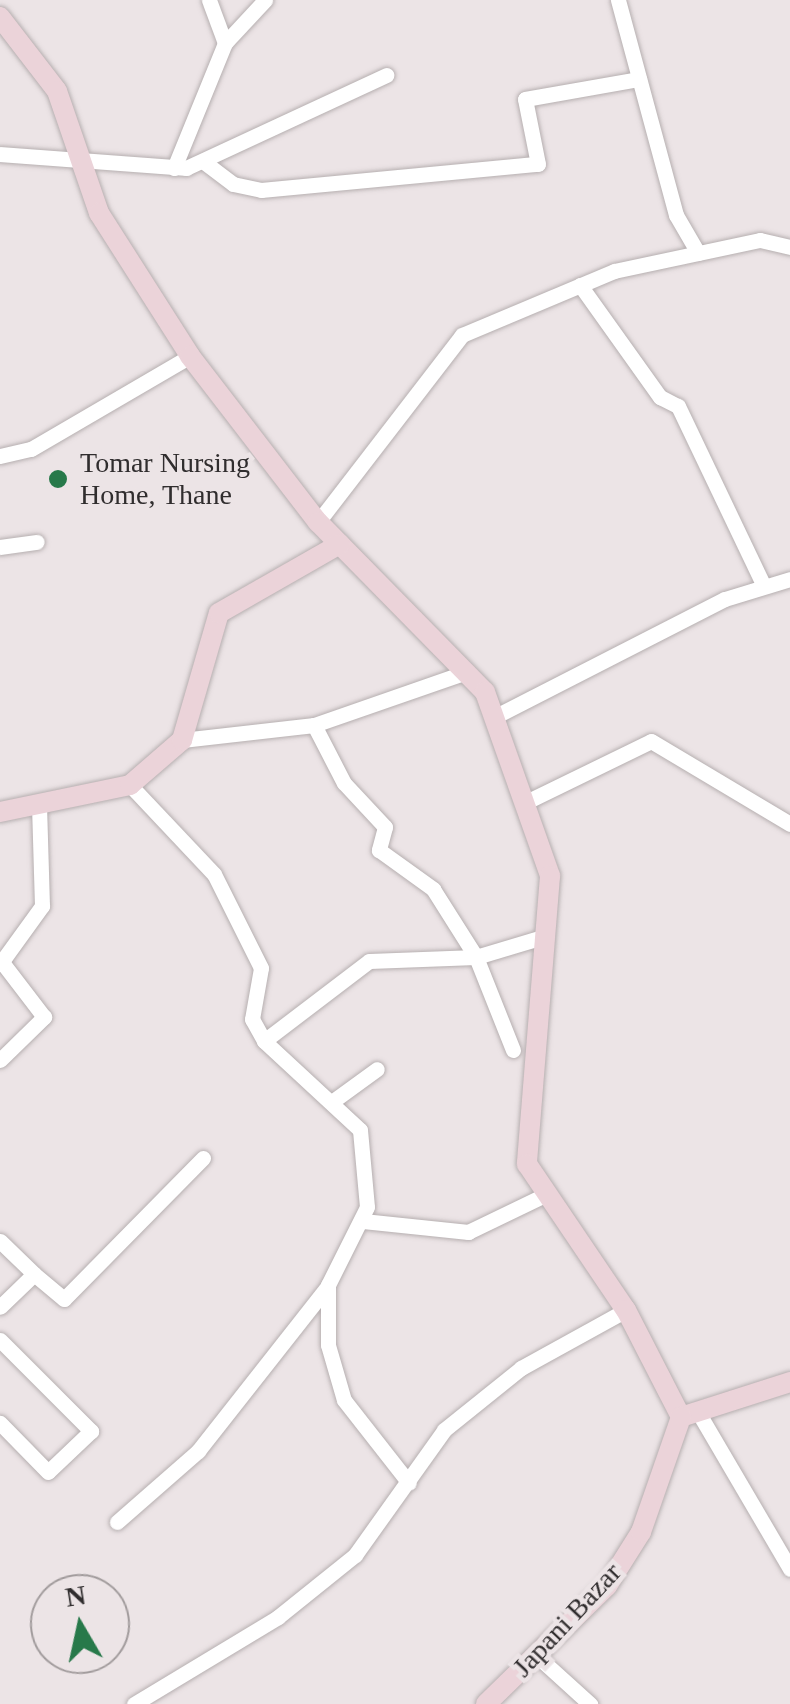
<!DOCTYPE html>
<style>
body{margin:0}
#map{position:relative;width:790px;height:1704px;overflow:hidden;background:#ece4e6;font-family:"Times New Roman",serif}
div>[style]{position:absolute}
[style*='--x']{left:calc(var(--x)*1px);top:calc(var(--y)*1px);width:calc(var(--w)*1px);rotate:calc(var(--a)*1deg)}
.roads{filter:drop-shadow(0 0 2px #b6afb0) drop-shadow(0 0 2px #b6afb0)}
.street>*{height:15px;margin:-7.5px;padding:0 7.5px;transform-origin:7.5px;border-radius:7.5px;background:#fff}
.secondary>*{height:20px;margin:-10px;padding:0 10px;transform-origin:10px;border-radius:10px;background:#ebd3d9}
.dots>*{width:28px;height:28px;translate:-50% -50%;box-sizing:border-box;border:5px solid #ece4e6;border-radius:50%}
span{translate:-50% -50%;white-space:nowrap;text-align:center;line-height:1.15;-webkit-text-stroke:9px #ece4e6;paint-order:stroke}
.poi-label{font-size:28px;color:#302d2e}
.left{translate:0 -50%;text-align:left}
.street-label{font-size:28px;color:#302d2e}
.north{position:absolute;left:30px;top:1574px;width:100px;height:100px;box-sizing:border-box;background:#ece4e6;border:2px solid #a19b9c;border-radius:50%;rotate:351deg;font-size:28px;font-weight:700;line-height:40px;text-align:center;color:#302d2e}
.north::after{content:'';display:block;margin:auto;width:35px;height:45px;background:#27794a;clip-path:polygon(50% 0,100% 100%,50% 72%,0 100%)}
</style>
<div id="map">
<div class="roads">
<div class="street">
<i style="--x:618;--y:0;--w:223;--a:74.9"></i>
<i style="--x:676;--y:215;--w:44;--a:59.9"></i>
<i style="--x:225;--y:43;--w:59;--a:-47.1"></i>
<i style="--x:0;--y:154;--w:187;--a:4.3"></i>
<i style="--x:186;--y:168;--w:221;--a:-24.9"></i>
<i style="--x:204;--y:162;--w:36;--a:37"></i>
<i style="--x:233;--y:184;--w:29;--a:12"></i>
<i style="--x:261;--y:190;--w:278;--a:-5.4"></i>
<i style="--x:538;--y:164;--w:66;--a:-101.3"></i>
<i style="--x:525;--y:99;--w:116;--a:-10"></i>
<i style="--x:174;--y:168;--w:135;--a:-67.8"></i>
<i style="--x:225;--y:43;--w:46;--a:-110.4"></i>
<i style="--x:580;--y:285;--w:138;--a:54.5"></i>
<i style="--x:660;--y:397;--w:20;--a:27"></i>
<i style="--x:678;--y:406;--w:199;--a:64.5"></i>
<i style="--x:0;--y:456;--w:32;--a:-13"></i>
<i style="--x:31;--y:449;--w:184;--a:-30.3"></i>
<i style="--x:318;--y:522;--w:236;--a:-52.4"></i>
<i style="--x:462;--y:335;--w:165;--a:-22.8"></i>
<i style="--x:614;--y:271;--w:149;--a:-12"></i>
<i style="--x:760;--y:240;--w:31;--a:13"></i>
<i style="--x:0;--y:547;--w:37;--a:-8"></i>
<i style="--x:494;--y:717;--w:259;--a:-27.1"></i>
<i style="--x:725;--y:599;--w:68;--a:-17.1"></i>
<i style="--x:314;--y:725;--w:65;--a:62.7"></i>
<i style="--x:344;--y:783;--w:60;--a:47"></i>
<i style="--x:385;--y:827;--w:24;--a:105"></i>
<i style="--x:379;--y:850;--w:67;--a:35.8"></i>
<i style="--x:433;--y:889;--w:80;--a:57.7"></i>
<i style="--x:476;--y:957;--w:100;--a:68.3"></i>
<i style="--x:182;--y:740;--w:133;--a:-6.5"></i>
<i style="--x:314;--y:725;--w:161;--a:-19.2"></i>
<i style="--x:130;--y:785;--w:122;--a:46.7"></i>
<i style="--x:214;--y:874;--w:105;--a:63.4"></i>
<i style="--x:261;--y:968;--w:52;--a:100"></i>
<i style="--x:252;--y:1019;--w:25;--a:61"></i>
<i style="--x:264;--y:1041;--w:131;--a:42.8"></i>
<i style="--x:360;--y:1130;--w:77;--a:84.8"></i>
<i style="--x:367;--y:1207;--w:87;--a:116.6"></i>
<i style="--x:328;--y:1285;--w:60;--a:90"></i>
<i style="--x:328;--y:1345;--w:57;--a:73.8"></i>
<i style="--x:344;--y:1400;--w:105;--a:51.9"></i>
<i style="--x:524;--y:803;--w:141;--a:-26"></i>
<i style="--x:651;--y:741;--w:162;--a:30.8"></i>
<i style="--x:0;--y:964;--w:72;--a:-54.1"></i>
<i style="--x:42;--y:906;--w:102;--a:-91.7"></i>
<i style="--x:264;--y:1041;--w:132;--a:-37.3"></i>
<i style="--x:369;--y:961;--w:107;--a:-2.1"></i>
<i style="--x:476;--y:957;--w:73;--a:-16.7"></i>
<i style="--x:0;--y:1060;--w:62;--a:-44.3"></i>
<i style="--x:44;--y:1017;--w:69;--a:-127.4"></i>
<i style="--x:333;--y:1101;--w:54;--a:-36"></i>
<i style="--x:363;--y:1221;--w:106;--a:6"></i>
<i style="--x:468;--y:1232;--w:88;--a:-25.7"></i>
<i style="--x:0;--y:1241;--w:47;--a:44.1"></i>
<i style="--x:34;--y:1274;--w:47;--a:135.9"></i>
<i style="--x:34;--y:1274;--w:39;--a:40"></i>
<i style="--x:64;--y:1299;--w:198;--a:-45.4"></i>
<i style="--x:0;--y:1340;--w:129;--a:45"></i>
<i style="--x:91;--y:1431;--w:59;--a:136.4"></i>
<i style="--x:48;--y:1472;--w:69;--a:-134.4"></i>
<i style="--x:698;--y:1412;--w:182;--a:59.6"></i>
<i style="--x:117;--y:1522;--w:108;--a:-41.2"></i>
<i style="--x:198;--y:1451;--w:209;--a:-51.8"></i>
<i style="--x:537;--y:1656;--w:72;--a:42.2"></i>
<i style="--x:134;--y:1704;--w:168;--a:-31.1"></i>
<i style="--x:278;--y:1617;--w:99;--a:-38.8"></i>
<i style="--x:355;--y:1555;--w:153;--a:-54.5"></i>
<i style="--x:444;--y:1430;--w:99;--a:-38.8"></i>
<i style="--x:521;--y:1368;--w:120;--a:-28.9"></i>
</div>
<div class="secondary">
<i style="--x:0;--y:17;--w:93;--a:52.4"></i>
<i style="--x:57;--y:91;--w:129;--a:71"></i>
<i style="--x:99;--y:213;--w:169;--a:57.5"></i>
<i style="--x:190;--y:356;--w:210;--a:52.4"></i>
<i style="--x:318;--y:522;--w:238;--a:45.5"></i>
<i style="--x:485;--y:692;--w:195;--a:70.5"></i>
<i style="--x:550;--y:876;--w:289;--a:94.6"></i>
<i style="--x:527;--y:1164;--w:176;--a:55.9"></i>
<i style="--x:626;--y:1310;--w:120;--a:62.8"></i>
<i style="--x:0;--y:812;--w:133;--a:-11.7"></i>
<i style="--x:130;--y:785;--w:69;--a:-40.9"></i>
<i style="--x:182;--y:740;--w:132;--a:-73.8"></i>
<i style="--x:219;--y:613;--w:139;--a:-29.7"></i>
<i style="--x:681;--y:1417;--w:114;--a:-17.8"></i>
<i style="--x:486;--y:1704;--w:169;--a:-44.3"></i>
<i style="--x:607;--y:1586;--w:64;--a:-57.8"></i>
<i style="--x:641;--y:1532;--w:122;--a:-70.8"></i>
</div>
</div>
<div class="dots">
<i style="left:58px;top:479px;background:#27794a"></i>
</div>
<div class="poi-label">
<span class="left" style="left:80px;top:479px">Tomar Nursing<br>Home, Thane</span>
</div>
<div class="street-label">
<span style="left:567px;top:1620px;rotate:-47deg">Japani Bazar</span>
</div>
<div class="north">N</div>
</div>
